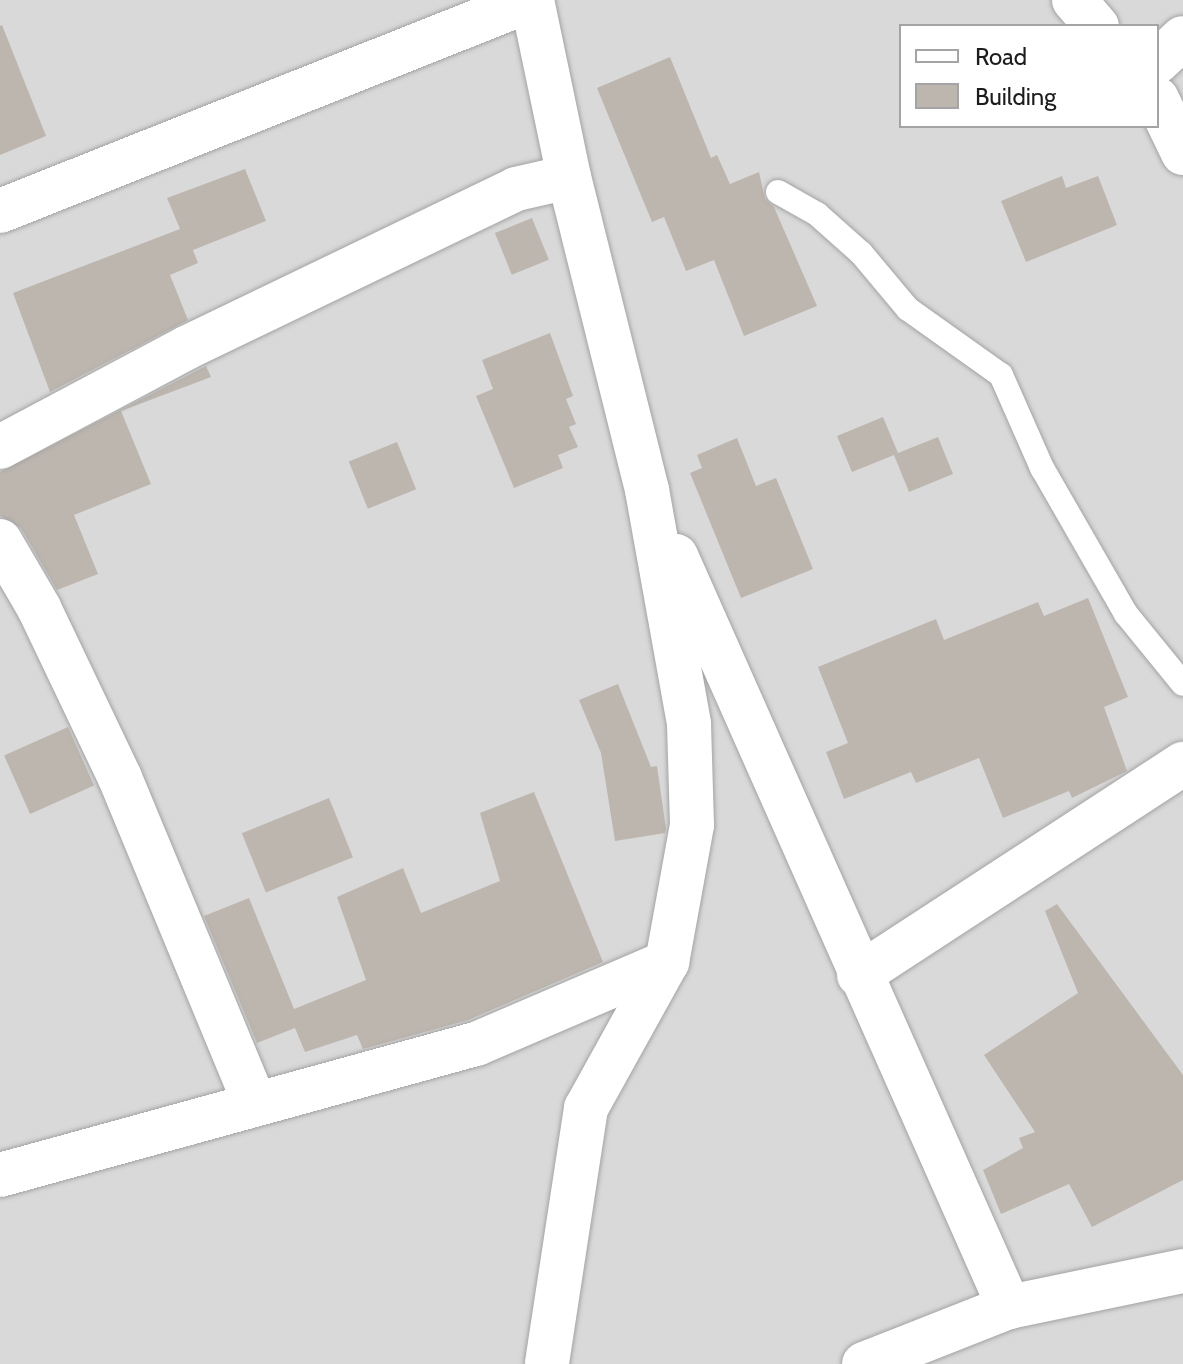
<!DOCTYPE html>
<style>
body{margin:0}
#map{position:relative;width:1183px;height:1364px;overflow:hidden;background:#edeae2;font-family:Cabin,sans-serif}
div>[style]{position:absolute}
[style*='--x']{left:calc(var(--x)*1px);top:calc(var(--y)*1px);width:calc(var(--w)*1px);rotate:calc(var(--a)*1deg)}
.residential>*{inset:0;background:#dad9d9}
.building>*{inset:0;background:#bdb6af;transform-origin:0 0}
.roads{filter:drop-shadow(0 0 2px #a3a3a3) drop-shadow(0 0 2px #a3a3a3)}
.service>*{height:24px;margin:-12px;padding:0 12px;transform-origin:12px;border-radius:12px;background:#fff}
.minor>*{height:44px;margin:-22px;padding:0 22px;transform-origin:22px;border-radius:22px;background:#fff}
span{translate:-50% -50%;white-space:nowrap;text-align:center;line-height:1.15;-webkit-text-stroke:6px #fff;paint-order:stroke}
.legend{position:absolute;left:899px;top:24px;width:260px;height:104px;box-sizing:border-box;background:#fff;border:2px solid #a4a4a4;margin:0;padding:10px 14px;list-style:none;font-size:24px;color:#1c1c1c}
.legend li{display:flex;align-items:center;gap:16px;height:40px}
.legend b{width:40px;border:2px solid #a4a4a4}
</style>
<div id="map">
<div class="residential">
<i style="clip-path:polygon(evenodd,0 0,1183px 0,1183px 1364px,0 1364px,0 0,901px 26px,1157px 26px,1157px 126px,901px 126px,901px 26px)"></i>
</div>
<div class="building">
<i style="clip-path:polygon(2px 25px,46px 136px,0 155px,0 26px)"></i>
<i style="clip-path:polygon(670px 57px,711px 158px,717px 155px,730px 184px,759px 172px,765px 199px,774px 207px,817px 306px,744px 336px,714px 260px,686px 271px,664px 217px,652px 222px,597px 88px)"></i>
<i style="clip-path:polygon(245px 169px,266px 221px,193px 250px,198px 263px,170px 275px,188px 320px,50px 392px,13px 293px,180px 229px,167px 198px)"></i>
<i style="clip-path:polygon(1062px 176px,1066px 188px,1098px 176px,1117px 225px,1026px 262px,1001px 201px)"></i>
<i style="left:532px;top:218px;width:45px;height:40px;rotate:68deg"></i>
<i style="clip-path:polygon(550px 333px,573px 396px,566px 399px,576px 424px,569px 427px,578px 447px,558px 455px,563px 468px,514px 488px,476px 396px,493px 389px,482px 360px)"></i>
<i style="clip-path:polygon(206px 366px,211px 377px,121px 411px,151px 484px,74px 515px,98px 574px,57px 590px,21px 528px,0 516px,0 472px)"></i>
<i style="clip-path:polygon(883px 417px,898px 453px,938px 437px,953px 474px,909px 492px,894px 455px,852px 472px,837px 436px)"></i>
<i style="clip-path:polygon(737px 438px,756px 486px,776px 478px,813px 569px,741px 598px,690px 473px,702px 468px,697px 455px)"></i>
<i style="left:397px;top:442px;width:51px;height:52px;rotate:68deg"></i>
<i style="clip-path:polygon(1088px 598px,1128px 697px,1104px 707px,1127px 771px,1072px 798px,1069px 791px,1003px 818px,979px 758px,916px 783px,911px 772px,844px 799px,826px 752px,848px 743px,818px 667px,936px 619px,944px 640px,1038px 602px,1044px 616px)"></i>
<i style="clip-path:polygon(618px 684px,651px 767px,657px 766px,666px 829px,665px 833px,615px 841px,601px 753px,579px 700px)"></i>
<i style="left:68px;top:727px;width:64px;height:70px;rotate:66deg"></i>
<i style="clip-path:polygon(534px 792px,603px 962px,468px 1020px,363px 1049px,357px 1035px,305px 1052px,295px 1028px,257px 1043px,204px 916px,249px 898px,294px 1009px,366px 980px,337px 897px,403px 868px,421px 913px,500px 881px,480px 813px)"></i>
<i style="left:329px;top:798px;width:64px;height:94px;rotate:68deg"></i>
<i style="clip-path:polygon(1057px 904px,1183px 1075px,1183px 1180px,1092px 1227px,1069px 1184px,1001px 1214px,983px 1170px,1023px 1148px,1019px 1138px,1035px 1132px,984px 1055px,1078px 993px,1045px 911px)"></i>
</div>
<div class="roads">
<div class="service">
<i style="--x:778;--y:192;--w:45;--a:29.4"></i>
<i style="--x:817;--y:214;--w:59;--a:41.6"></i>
<i style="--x:861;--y:253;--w:73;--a:50"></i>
<i style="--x:908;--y:309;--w:114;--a:35.4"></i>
<i style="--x:1001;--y:375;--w:102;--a:66.2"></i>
<i style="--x:1042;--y:468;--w:168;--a:60.1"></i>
<i style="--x:1126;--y:614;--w:90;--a:50.8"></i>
</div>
<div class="minor">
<i style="--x:532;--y:0;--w:181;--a:78.2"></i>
<i style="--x:569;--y:177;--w:323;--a:76"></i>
<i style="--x:647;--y:490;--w:238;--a:79.8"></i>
<i style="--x:689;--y:724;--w:101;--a:88.3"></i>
<i style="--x:692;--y:825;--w:139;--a:100.3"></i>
<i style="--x:667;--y:962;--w:167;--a:119"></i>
<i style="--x:586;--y:1108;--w:259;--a:98.7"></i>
<i style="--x:1074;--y:0;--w:35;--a:49"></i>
<i style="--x:1157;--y:62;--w:35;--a:-43"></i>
<i style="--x:1157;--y:99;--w:60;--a:64.3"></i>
<i style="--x:0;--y:211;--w:571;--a:-21.67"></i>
<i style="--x:0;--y:447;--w:211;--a:-28"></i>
<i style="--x:186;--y:348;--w:366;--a:-25.7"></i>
<i style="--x:516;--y:189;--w:54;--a:-12.8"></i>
<i style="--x:0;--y:541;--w:78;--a:59.8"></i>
<i style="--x:39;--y:608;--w:188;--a:64.5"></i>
<i style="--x:120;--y:778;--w:350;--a:67.5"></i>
<i style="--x:676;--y:556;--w:822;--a:66.09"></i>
<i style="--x:859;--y:975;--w:387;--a:-33.1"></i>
<i style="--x:0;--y:1175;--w:494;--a:-15.4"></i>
<i style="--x:476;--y:1044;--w:208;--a:-23.2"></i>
<i style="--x:864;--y:1364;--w:156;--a:-21.5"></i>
<i style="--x:1009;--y:1307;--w:178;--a:-11.7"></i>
</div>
</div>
<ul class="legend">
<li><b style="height:10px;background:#fff"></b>Road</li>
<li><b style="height:22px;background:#bdb6af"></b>Building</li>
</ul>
</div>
